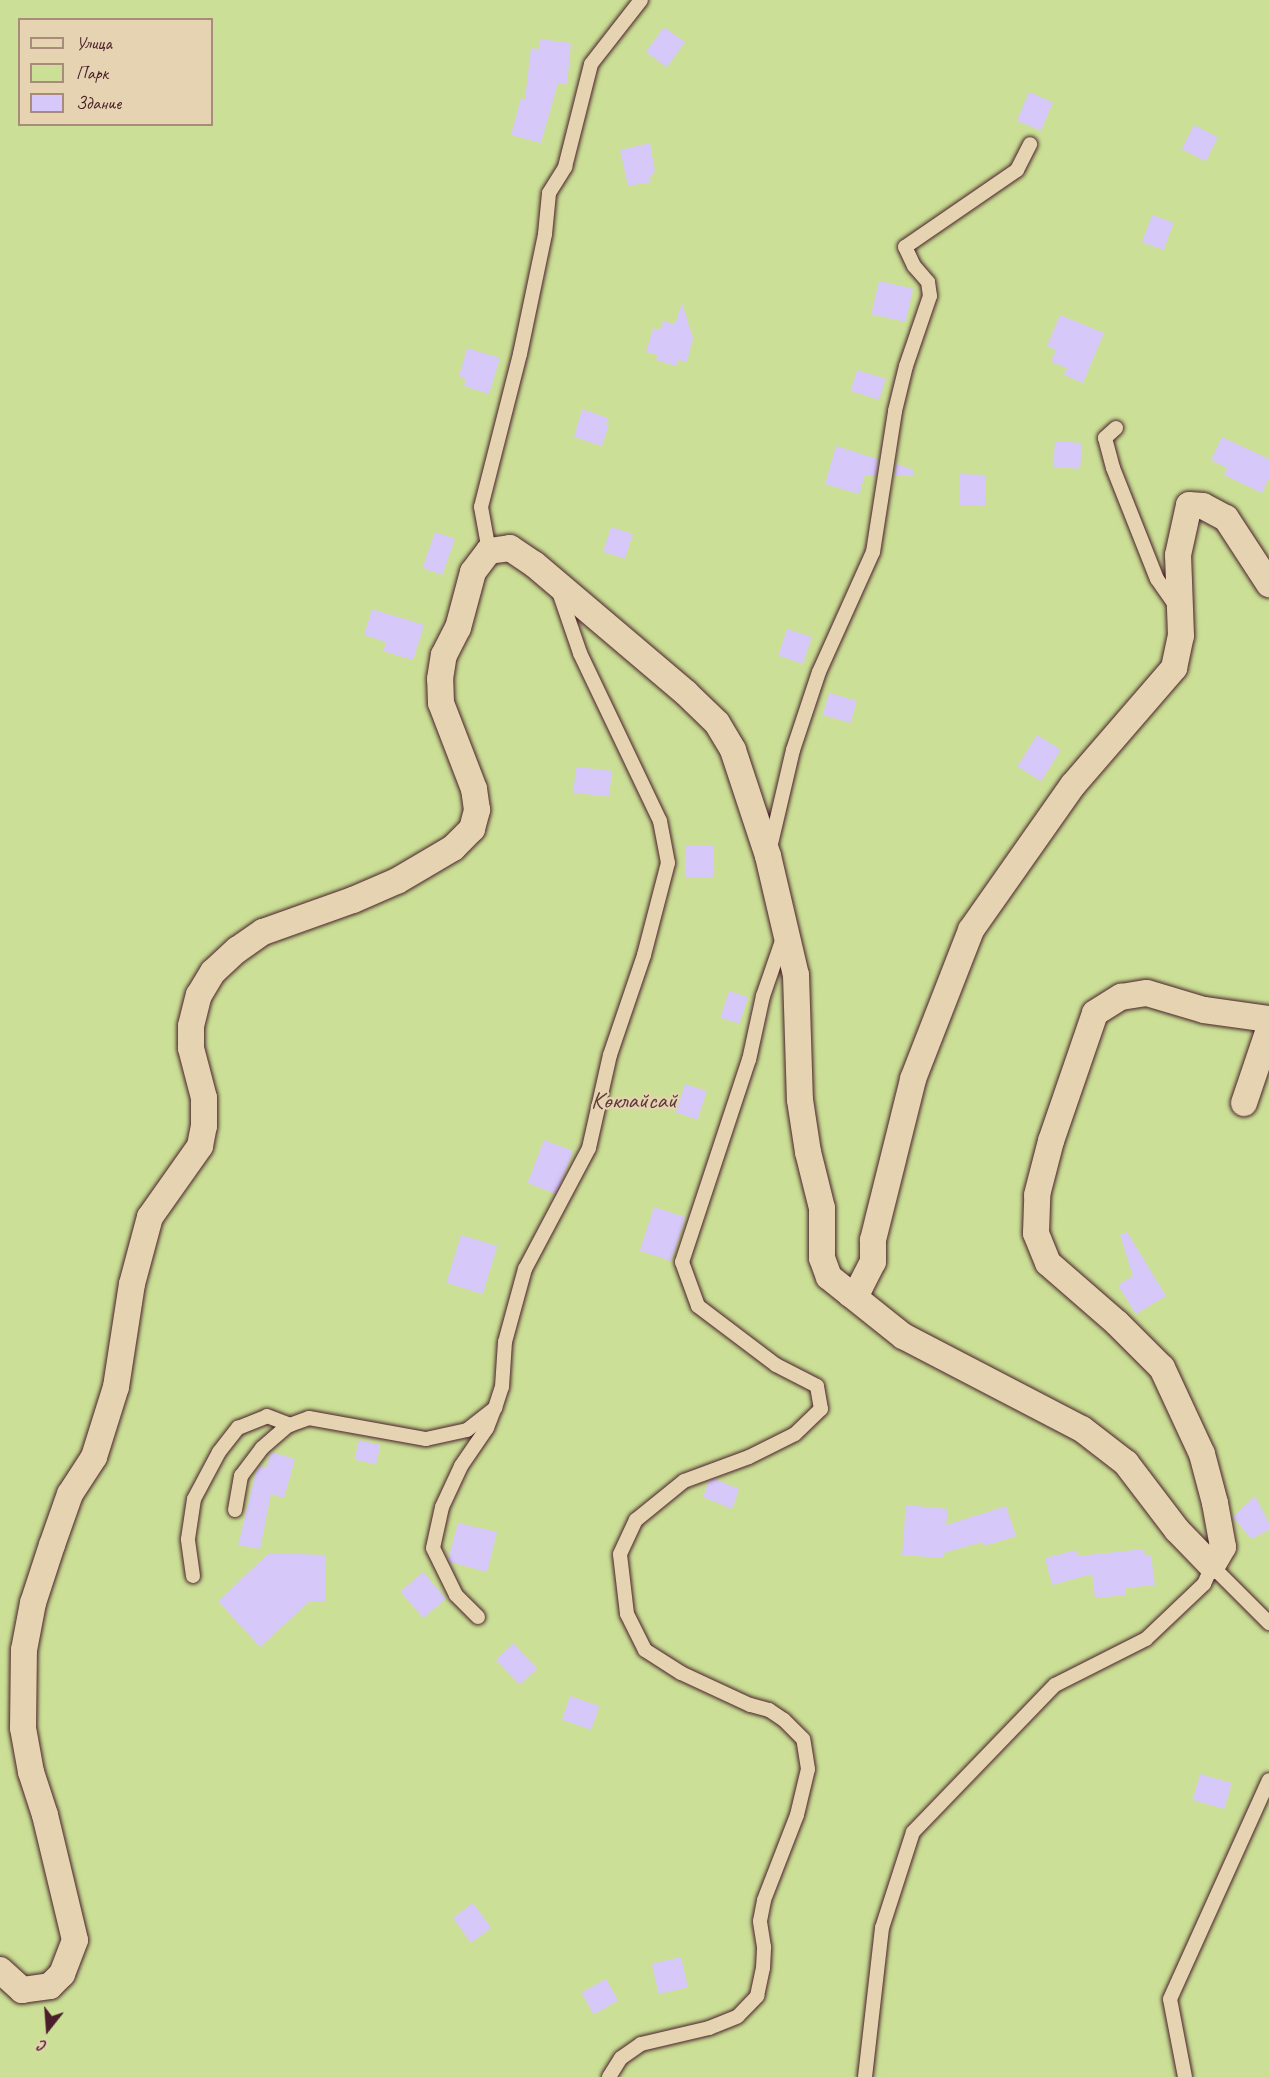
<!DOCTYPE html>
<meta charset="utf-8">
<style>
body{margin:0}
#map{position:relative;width:1269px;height:2077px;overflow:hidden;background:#e1d0c7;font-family:Caveat,sans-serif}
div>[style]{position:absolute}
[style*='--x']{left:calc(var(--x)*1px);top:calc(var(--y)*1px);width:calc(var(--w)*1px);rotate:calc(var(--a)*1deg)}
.green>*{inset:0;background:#cbe096}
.building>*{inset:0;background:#d6c8f9;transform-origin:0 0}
.roads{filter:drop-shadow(0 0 2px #4a1f2b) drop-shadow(0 0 2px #4a1f2b)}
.service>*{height:14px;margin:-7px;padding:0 7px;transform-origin:7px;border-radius:7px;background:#e6d3b1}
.minor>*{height:26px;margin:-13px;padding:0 13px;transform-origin:13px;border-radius:13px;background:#e6d3b1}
span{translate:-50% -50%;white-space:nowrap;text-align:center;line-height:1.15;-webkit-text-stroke:4.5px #e6d3b1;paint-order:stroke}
.park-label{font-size:24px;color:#5d3c3b}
.legend{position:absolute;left:18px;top:18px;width:195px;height:108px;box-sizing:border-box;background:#e6d3b1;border:2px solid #a88b7b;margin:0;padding:8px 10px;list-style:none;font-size:18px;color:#4a1f2b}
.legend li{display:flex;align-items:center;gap:12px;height:30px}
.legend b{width:30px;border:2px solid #a88b7b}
.north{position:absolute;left:18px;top:1999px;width:60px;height:60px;-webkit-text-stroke:4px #e6d3b1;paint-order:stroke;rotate:197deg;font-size:16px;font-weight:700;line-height:24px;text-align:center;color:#4a1f2b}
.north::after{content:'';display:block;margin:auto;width:21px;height:27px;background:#4a1f2b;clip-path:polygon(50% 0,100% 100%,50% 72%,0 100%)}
</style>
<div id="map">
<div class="green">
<i style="clip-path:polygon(evenodd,0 0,1269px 0,1269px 2077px,0 2077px,0 0,20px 20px,212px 20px,212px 124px,20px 124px,20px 20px)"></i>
</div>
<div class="building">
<i style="left:664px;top:27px;width:26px;height:31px;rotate:36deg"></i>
<i style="clip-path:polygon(540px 39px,571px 43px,567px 84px,558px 83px,541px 143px,511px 135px,521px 98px,525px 99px,531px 48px,539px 49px)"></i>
<i style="left:1029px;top:92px;width:26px;height:31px;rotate:23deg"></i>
<i style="left:1194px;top:125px;width:27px;height:27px;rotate:27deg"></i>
<i style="clip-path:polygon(650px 143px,655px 172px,650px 176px,651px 182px,628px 186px,620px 150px)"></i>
<i style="left:1152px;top:215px;width:23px;height:29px;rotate:20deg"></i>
<i style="left:879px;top:281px;width:35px;height:34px;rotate:13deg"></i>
<i style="clip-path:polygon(682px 303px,693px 338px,687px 362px,678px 360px,676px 366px,656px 360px,658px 355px,646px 352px,653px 328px,660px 330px,663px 321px,675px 324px)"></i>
<i style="clip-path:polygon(1060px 315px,1104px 333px,1083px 383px,1064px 375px,1067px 368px,1051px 362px,1056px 350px,1047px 346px)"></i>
<i style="clip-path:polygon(467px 348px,500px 358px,489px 394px,464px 386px,466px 379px,459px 377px)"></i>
<i style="left:857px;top:370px;width:30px;height:22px;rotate:17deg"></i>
<i style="clip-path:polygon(582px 409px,608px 418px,606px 423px,609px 424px,602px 446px,574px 437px)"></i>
<i style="clip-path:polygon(1222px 437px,1269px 459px,1269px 478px,1262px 493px,1224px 475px,1227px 468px,1211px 460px)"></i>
<i style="left:1055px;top:441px;width:27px;height:26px;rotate:4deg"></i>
<i style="clip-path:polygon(836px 446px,878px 459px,876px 475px,865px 475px,859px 494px,825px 484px)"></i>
<i style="clip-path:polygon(896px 464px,914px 470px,913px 476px,894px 476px)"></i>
<i style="left:960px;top:474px;width:26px;height:31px;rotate:2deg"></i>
<i style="left:611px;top:527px;width:23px;height:26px;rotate:18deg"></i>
<i style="left:435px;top:532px;width:21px;height:38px;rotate:19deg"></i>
<i style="clip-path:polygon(372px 609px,424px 625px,413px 660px,383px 651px,386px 642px,364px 635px)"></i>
<i style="left:787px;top:629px;width:26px;height:28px;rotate:18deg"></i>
<i style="left:829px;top:693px;width:29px;height:23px;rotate:16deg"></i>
<i style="left:1037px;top:735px;width:28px;height:37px;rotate:32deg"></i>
<i style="left:576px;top:767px;width:36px;height:26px;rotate:6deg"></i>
<i style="left:686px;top:845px;width:28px;height:32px;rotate:2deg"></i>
<i style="left:729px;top:991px;width:20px;height:28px;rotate:18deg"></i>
<i style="left:685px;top:1084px;width:23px;height:30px;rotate:18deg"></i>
<i style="left:544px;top:1140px;width:31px;height:46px;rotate:21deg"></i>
<i style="left:654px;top:1207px;width:33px;height:46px;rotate:18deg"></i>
<i style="clip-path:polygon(1127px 1232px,1166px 1296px,1136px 1314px,1118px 1285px,1133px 1276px,1120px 1235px)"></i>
<i style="left:461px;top:1235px;width:38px;height:50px;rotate:17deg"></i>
<i style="left:359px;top:1440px;width:22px;height:20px;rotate:13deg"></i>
<i style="clip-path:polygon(271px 1452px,295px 1459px,284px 1498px,271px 1494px,260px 1549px,238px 1545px,256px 1472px,260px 1466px,266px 1468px)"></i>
<i style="clip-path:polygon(715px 1479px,739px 1489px,732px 1509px,703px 1497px,709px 1481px)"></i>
<i style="clip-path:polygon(1255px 1496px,1269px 1523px,1269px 1530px,1251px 1539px,1233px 1517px)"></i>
<i style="clip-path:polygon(906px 1505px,948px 1509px,946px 1525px,1006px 1506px,1016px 1536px,984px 1546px,982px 1542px,944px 1553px,943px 1558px,902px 1555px)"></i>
<i style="clip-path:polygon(458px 1523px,497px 1532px,487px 1572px,450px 1562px,448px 1559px)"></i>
<i style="clip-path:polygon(1144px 1549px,1145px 1556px,1151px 1556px,1155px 1585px,1125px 1588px,1125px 1595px,1095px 1598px,1092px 1574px,1052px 1585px,1045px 1558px,1076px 1550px,1078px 1556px)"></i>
<i style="clip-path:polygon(269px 1553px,326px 1555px,325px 1601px,310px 1601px,260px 1647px,218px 1601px)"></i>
<i style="left:423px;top:1572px;width:35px;height:30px;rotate:49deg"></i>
<i style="left:513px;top:1643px;width:35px;height:24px;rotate:46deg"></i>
<i style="left:570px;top:1696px;width:31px;height:25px;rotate:19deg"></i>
<i style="left:1200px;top:1774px;width:33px;height:27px;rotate:16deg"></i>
<i style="left:473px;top:1903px;width:31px;height:25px;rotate:54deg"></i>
<i style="left:681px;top:1957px;width:31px;height:30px;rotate:77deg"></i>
<i style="left:606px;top:1979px;width:25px;height:28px;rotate:61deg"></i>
</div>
<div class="roads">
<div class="service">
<i style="--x:1116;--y:428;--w:15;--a:138"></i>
<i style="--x:1105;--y:438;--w:31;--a:75"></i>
<i style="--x:1113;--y:468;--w:119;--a:68.4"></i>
<i style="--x:1157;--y:579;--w:33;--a:55"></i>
<i style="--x:489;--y:551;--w:45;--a:-100.3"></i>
<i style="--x:481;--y:507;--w:158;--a:-75.7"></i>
<i style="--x:520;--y:354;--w:123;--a:-78.2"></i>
<i style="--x:545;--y:234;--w:41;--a:-84.4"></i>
<i style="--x:549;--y:193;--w:31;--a:-58"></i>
<i style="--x:565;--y:167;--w:106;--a:-75.8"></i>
<i style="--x:591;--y:64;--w:81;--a:-52"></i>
<i style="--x:770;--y:848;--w:101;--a:-76.8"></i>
<i style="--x:793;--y:750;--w:82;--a:-71.6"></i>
<i style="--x:819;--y:672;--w:132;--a:-65.8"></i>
<i style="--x:873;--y:552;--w:143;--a:-81.1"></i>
<i style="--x:895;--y:411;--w:46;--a:-76.3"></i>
<i style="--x:906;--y:366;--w:74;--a:-71.1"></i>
<i style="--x:930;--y:296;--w:14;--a:-98"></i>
<i style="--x:928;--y:282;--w:21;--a:-131"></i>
<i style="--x:914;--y:266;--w:21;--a:-115"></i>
<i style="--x:905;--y:247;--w:136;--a:-34.5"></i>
<i style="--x:1017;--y:170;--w:29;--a:-63"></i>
<i style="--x:235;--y:1510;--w:35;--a:-80"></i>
<i style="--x:241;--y:1476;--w:35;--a:-53"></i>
<i style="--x:262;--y:1448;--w:33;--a:-41"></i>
<i style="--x:287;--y:1426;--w:23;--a:-20"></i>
<i style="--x:309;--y:1418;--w:119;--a:10.2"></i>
<i style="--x:426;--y:1439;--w:42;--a:-12.4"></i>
<i style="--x:467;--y:1430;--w:36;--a:-38"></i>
<i style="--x:495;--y:1408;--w:22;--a:-72"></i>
<i style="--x:502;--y:1387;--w:45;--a:-86.2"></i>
<i style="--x:505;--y:1342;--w:76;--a:-74.7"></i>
<i style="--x:525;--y:1269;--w:137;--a:-62.1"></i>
<i style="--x:589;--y:1148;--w:95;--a:-77.3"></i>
<i style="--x:610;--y:1055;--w:106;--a:-71.2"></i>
<i style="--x:644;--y:955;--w:95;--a:-75.4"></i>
<i style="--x:668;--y:863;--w:43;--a:-100.8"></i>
<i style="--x:660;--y:821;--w:186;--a:-115.5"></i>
<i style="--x:580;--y:653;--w:68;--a:-109"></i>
<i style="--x:193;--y:1576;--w:37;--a:-98"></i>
<i style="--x:188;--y:1539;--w:40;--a:-81.5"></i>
<i style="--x:194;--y:1499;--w:53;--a:-62"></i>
<i style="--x:219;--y:1452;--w:31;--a:-52"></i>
<i style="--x:238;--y:1428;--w:31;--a:-22"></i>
<i style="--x:267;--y:1416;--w:25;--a:21"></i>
<i style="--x:478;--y:1617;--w:31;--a:-135"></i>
<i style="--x:456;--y:1595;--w:52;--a:-116.1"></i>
<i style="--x:433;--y:1548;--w:42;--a:-77.6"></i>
<i style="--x:442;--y:1507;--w:45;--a:-65.1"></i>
<i style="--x:461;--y:1466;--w:46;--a:-55.6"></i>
<i style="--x:487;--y:1428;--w:19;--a:-69"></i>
<i style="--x:609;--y:2077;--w:22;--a:-58"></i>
<i style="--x:621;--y:2058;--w:24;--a:-35"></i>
<i style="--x:641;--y:2044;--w:70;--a:-13.2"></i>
<i style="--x:709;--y:2028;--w:31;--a:-22"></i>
<i style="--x:738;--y:2016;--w:28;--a:-46"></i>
<i style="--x:757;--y:1996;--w:29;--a:-78"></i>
<i style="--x:763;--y:1968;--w:21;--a:-87"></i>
<i style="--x:764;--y:1947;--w:26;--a:-99"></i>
<i style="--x:760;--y:1921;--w:21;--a:-79"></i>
<i style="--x:764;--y:1900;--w:91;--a:-68.8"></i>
<i style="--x:797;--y:1815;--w:47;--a:-76.6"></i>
<i style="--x:808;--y:1769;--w:30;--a:-99"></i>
<i style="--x:803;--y:1739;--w:27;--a:-135"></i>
<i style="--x:784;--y:1720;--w:18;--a:-146"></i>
<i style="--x:769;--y:1710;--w:20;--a:-165"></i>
<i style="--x:750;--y:1705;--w:76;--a:-155.1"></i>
<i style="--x:681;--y:1673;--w:43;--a:-147.4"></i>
<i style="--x:645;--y:1650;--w:40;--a:-116.6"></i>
<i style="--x:627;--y:1614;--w:60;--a:-96.7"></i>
<i style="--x:620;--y:1554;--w:38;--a:-65"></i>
<i style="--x:636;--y:1520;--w:62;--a:-39.1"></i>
<i style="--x:684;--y:1481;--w:69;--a:-20.3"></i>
<i style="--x:749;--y:1457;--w:51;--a:-26.6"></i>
<i style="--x:795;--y:1434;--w:36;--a:-44"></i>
<i style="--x:821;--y:1409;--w:23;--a:-100"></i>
<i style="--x:817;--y:1386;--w:46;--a:-152.9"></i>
<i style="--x:776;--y:1365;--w:98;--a:-142.9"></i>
<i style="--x:698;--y:1306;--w:47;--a:-110"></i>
<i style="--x:682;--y:1262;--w:213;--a:-71.7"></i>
<i style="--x:749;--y:1060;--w:66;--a:-77.7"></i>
<i style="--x:763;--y:996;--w:65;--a:-71"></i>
<i style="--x:865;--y:2077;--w:150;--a:-83.5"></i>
<i style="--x:882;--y:1928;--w:101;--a:-72.1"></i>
<i style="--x:913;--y:1832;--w:204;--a:-46"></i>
<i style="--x:1055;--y:1685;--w:102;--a:-26.8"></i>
<i style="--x:1146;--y:1639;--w:80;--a:-43.5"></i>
<i style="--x:1204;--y:1584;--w:20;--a:-66"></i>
<i style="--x:1212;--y:1566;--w:81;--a:45"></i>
<i style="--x:1185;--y:2077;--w:79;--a:-100.9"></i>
<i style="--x:1170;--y:1999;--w:240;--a:-65.7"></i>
</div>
<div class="minor">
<i style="--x:1244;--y:1103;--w:78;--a:-71.3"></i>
<i style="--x:850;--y:1294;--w:12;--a:-35"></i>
<i style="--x:860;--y:1287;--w:28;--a:-63"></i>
<i style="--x:873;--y:1262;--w:22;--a:-90"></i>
<i style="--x:873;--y:1240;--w:166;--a:-76"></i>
<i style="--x:913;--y:1079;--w:160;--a:-68.7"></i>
<i style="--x:971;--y:930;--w:177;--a:-54.9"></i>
<i style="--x:1073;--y:785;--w:155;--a:-49.2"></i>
<i style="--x:1174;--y:668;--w:33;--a:-78"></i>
<i style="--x:1181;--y:636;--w:81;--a:-92.1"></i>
<i style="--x:1178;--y:555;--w:51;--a:-77.6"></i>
<i style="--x:1189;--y:505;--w:14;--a:4"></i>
<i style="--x:1203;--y:506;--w:26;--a:28"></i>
<i style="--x:1226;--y:518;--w:79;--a:56.9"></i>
<i style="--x:0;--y:1970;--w:30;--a:42"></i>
<i style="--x:22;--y:1990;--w:28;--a:-8"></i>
<i style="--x:50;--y:1986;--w:17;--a:-45"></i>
<i style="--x:62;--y:1974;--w:36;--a:-69"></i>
<i style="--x:75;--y:1940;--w:129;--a:-103.5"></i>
<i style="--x:45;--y:1815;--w:45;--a:-108"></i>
<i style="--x:31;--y:1772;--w:45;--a:-100.3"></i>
<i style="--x:23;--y:1728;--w:78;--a:-89.3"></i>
<i style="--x:24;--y:1650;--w:48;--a:-79.2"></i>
<i style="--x:33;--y:1603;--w:61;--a:-71.9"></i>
<i style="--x:52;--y:1545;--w:54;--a:-70.6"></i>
<i style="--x:70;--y:1494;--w:44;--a:-57"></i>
<i style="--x:94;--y:1457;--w:73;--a:-72.6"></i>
<i style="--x:116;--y:1387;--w:104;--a:-81.2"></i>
<i style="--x:132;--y:1284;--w:69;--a:-75"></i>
<i style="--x:150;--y:1217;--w:87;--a:-54.8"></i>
<i style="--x:200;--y:1146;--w:20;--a:-79"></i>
<i style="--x:204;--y:1126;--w:28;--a:-90"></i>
<i style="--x:204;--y:1098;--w:52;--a:-104.6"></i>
<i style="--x:191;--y:1048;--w:22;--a:-90"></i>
<i style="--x:191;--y:1026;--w:32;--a:-76"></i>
<i style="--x:199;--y:995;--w:27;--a:-59"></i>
<i style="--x:213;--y:972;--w:33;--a:-43"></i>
<i style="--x:237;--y:950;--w:32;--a:-35"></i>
<i style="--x:263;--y:932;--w:96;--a:-19.6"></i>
<i style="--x:353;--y:900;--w:48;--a:-23.4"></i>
<i style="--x:397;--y:881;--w:65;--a:-30.5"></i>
<i style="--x:453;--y:848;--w:27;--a:-45"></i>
<i style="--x:472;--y:829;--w:20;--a:-75"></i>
<i style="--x:477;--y:810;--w:21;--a:-98"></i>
<i style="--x:474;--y:789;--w:92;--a:-111"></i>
<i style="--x:441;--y:703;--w:24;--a:-92"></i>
<i style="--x:440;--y:679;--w:24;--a:-81"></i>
<i style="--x:444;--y:655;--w:30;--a:-63"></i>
<i style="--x:458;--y:628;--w:58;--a:-75"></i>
<i style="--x:473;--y:572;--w:26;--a:-53"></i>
<i style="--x:489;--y:551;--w:21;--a:-8"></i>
<i style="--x:510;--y:548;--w:29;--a:34"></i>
<i style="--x:534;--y:564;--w:199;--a:40.3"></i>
<i style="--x:686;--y:693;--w:43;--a:44.1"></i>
<i style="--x:717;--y:723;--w:31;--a:59"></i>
<i style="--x:733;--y:750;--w:112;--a:71.7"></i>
<i style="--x:768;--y:856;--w:122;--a:76.8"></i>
<i style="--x:796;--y:975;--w:125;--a:88.2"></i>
<i style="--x:800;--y:1100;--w:53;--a:81.3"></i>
<i style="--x:808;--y:1152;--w:58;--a:76"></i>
<i style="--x:822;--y:1208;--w:50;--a:90"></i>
<i style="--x:822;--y:1258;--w:20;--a:70"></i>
<i style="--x:829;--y:1277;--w:95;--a:38.6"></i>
<i style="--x:903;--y:1336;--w:202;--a:27.5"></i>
<i style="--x:1082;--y:1429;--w:56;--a:37.7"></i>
<i style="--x:1126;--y:1463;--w:84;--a:52.7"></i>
<i style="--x:1177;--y:1530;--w:50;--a:45.8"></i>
<i style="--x:1212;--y:1566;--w:22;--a:-60"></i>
<i style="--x:1223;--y:1547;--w:45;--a:-100.3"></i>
<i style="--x:1215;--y:1503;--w:51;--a:-104.9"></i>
<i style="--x:1202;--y:1454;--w:95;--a:-114.9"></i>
<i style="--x:1162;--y:1368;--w:64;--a:-135"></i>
<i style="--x:1117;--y:1323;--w:91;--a:-139"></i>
<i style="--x:1048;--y:1263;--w:32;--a:-112"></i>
<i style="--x:1036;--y:1233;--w:38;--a:-88"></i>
<i style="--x:1037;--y:1195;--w:56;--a:-75.5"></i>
<i style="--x:1051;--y:1141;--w:135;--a:-71"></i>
<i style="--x:1095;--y:1013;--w:31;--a:-32"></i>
<i style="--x:1121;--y:997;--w:26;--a:-9"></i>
<i style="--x:1147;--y:993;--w:59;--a:16.6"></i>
<i style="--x:1204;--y:1010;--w:66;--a:7.9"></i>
</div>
</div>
<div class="park-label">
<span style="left:634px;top:1101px">Көклайсай</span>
</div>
<ul class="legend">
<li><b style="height:8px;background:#e6d3b1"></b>Улица</li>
<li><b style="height:16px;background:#cbe096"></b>Парк</li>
<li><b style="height:16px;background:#d6c8f9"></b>Здание</li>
</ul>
<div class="north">С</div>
</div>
